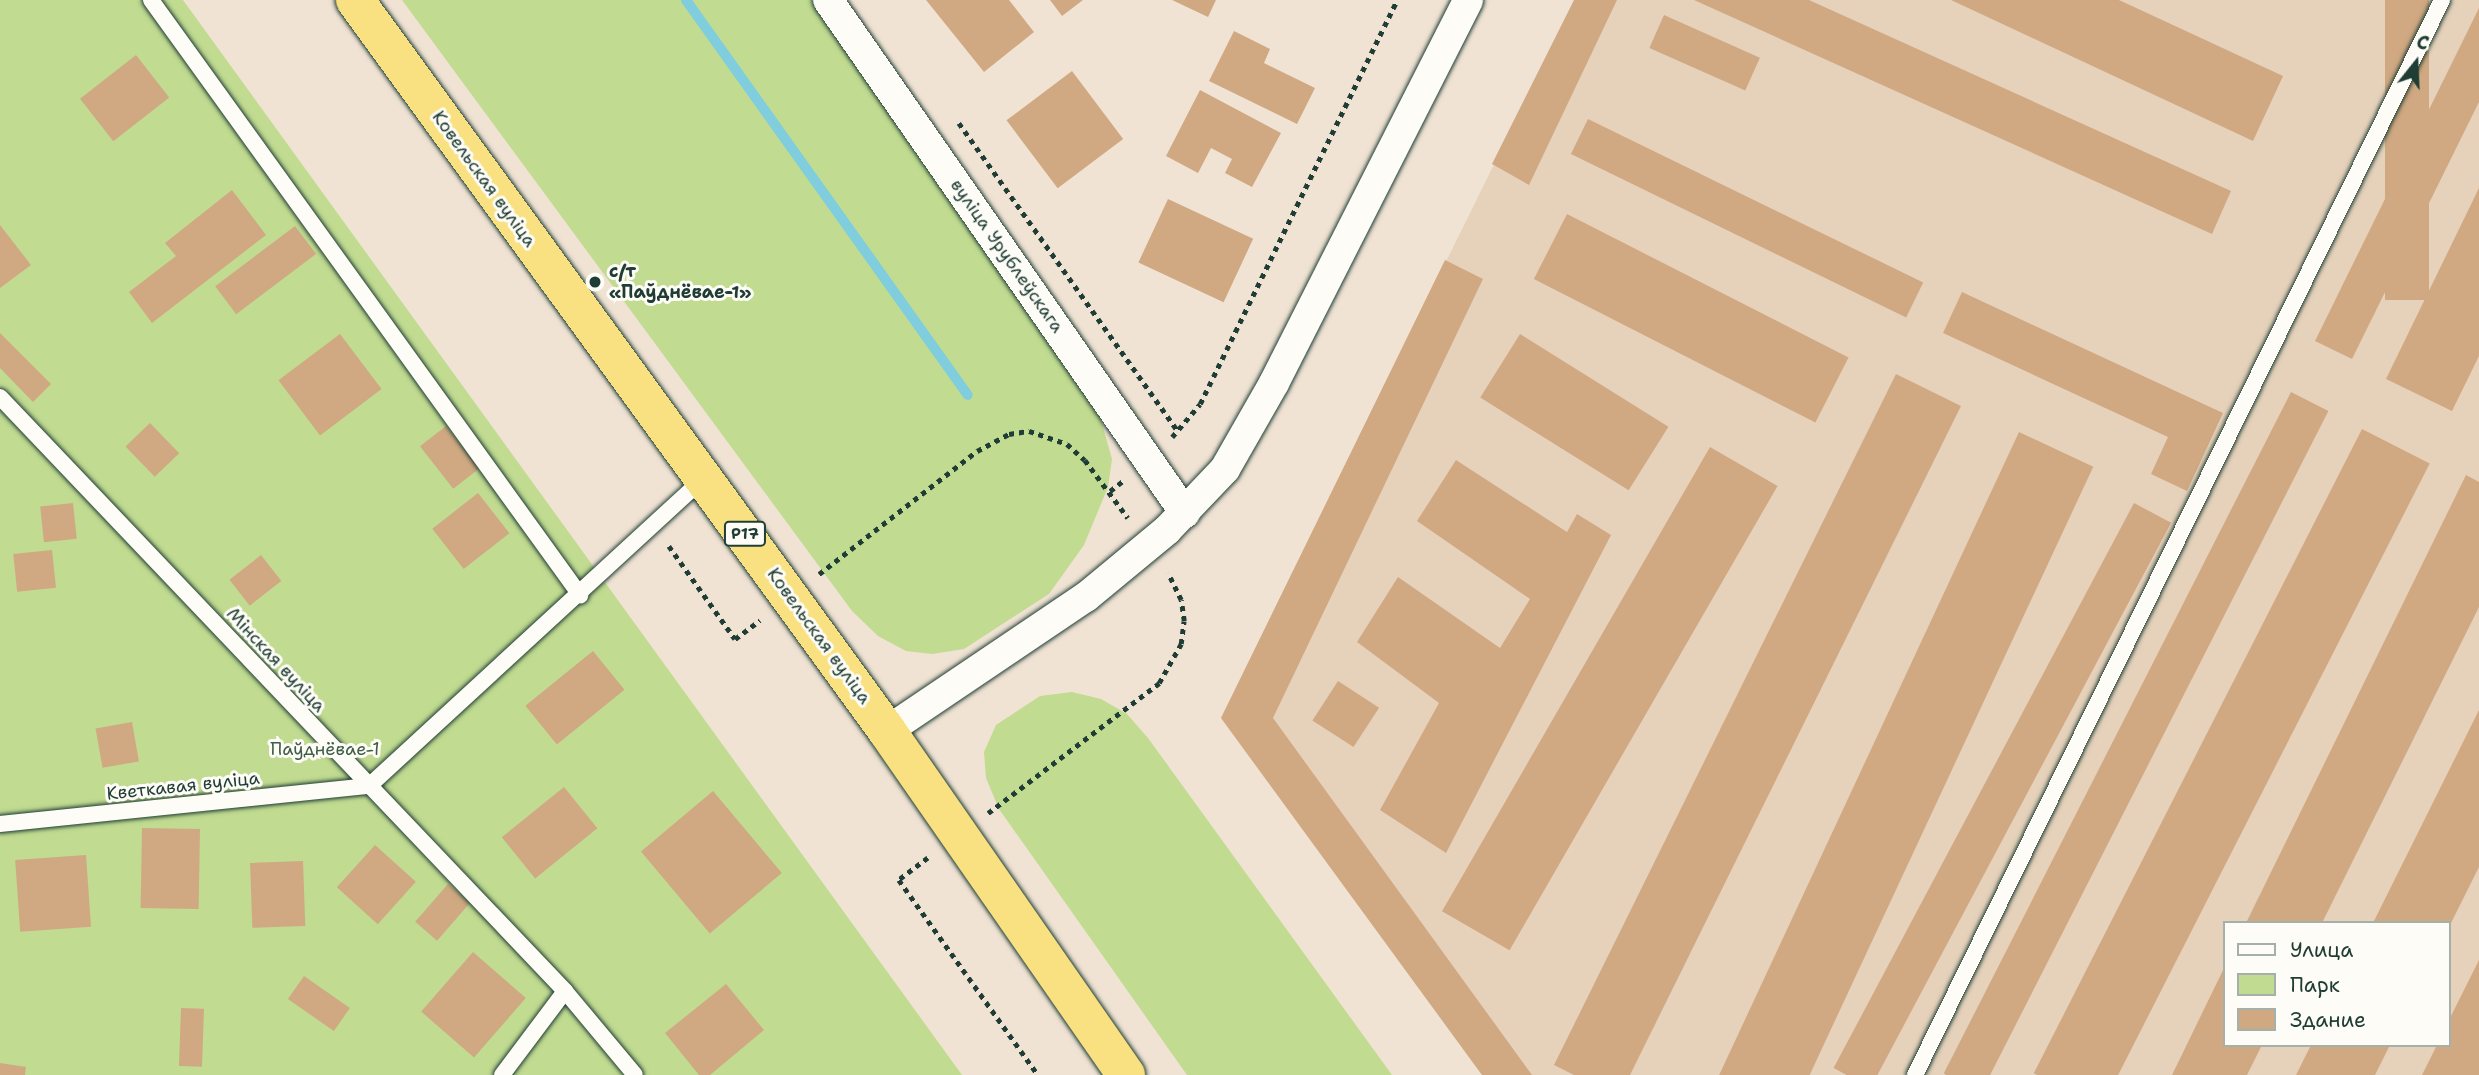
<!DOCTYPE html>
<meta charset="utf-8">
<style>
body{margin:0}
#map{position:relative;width:2479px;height:1075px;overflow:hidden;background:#f0e3d4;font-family:"Shantell Sans",sans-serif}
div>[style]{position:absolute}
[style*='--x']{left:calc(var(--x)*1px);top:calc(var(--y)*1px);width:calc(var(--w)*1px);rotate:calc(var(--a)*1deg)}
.built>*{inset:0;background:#e6d2bb}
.green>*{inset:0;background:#c1db91}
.stream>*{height:10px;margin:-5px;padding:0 5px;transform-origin:5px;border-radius:5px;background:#7fcddd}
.building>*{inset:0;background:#d0a982;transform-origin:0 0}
.path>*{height:4.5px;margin-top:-2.25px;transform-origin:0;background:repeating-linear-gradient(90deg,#1f3d34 0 5px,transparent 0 10px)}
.roads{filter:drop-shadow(0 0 2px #1f3d34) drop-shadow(0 0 2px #1f3d34)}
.service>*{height:16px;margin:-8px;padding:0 8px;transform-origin:8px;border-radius:8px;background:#fdfcf7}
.minor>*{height:30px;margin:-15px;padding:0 15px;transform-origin:15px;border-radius:15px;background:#fdfcf7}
.trunk>*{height:38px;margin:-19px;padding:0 19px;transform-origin:19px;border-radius:19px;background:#f9e181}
.dots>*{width:19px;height:19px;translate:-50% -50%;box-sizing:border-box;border:4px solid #fdfcf7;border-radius:50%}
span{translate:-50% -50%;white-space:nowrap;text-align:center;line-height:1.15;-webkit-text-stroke:6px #fdfcf7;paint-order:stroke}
.shield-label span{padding:2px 5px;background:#fdfcf7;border:2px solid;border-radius:5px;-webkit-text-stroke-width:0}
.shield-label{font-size:16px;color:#1f3d34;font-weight:700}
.street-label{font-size:18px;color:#1f3d34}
.poi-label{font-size:18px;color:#1f3d34;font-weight:700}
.left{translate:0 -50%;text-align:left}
.park-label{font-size:18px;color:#3f5d47}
.legend{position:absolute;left:2223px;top:921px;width:228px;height:126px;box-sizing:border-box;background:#fdfcf7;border:2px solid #a4b0a9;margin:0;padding:9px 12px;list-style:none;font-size:21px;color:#1f3d34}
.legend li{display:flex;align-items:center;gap:14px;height:35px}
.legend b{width:35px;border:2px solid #a4b0a9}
.north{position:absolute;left:2381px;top:28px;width:70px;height:70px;-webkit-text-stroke:5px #fdfcf7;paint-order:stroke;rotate:18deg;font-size:19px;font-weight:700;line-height:28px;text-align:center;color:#1f3d34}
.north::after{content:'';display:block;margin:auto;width:24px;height:32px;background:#1f3d34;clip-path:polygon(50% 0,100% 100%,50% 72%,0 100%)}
</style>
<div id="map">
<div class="built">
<i style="clip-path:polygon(evenodd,1575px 0,2479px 0,2479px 1075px,1482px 1075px,1221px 718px,1575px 0,2225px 923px,2449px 923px,2449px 1045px,2225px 1045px,2225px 923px)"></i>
</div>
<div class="green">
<i style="clip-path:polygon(0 0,183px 0,962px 1075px,0 1075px)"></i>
<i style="clip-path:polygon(402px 0,813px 0,1097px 406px,1112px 459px,1108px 487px,1084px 545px,1049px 594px,964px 649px,932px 654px,906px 651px,878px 636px,852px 611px)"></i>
<i style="clip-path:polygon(1072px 692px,1101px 699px,1127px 714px,1148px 738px,1392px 1075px,1187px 1075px,999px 809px,986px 778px,984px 752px,996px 725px,1040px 696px)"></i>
</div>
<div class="stream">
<i style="--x:686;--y:0;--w:485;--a:54.5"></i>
</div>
<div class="building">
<i style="clip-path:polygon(926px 0,1009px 0,1034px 32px,984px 72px)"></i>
<i style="clip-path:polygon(1050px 0,1083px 0,1062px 16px)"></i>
<i style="clip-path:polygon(1172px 0,1216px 0,1208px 17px)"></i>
<i style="clip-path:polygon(1574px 0,1617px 0,1529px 185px,1492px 164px)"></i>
<i style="clip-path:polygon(1694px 0,1809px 0,2231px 191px,2212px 234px)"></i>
<i style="clip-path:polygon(1951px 0,2119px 0,2283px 76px,2253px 141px)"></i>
<i style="left:2385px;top:0;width:44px;height:300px"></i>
<i style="clip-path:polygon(2479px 8px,2479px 102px,2352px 359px,2315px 341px)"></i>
<i style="left:1664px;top:15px;width:105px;height:36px;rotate:24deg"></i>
<i style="clip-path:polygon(1234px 31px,1270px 49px,1264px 63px,1315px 88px,1297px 124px,1209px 81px)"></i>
<i style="left:136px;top:55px;width:54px;height:71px;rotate:52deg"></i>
<i style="left:1072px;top:71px;width:85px;height:82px;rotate:53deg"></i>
<i style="clip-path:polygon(1200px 90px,1281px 133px,1252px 187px,1225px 173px,1232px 159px,1211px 148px,1198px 173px,1166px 156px)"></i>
<i style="left:1588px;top:119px;width:373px;height:39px;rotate:26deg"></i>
<i style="clip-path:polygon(2479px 188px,2479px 356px,2452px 411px,2386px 379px)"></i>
<i style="clip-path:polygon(232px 190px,266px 235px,152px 323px,129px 292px,176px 256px,165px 243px)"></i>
<i style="left:1168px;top:199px;width:94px;height:70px;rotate:25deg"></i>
<i style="left:1567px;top:214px;width:316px;height:73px;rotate:27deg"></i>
<i style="clip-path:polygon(0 225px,31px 265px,0 288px)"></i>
<i style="left:295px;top:226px;width:35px;height:100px;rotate:53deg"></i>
<i style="clip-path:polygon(1445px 260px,1483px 279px,1273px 718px,1532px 1075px,1482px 1075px,1221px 718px)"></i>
<i style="clip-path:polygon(1962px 292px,2223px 413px,2187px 491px,2151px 474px,2168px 437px,1943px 333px)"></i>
<i style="clip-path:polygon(0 333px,51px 384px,33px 402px,0 368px)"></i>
<i style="left:340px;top:334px;width:69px;height:77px;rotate:53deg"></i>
<i style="left:1520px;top:334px;width:175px;height:75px;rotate:32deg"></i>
<i style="clip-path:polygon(1896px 374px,1961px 406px,1630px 1075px,1574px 1075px,1554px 1065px)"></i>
<i style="left:2291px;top:392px;width:42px;height:765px;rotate:27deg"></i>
<i style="left:150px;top:423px;width:42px;height:34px;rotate:46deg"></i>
<i style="left:446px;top:426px;width:54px;height:33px;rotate:52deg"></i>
<i style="left:2362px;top:429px;width:76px;height:723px;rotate:27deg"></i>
<i style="left:2019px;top:432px;width:82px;height:720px;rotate:25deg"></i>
<i style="left:1710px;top:447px;width:78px;height:536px;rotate:30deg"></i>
<i style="clip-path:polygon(1456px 460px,1567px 532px,1577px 514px,1611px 535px,1446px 853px,1380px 810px,1439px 703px,1357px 642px,1398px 577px,1500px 648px,1530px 599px,1417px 521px)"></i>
<i style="clip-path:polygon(2466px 475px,2479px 482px,2479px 607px,2322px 923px,2246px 923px)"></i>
<i style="left:478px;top:493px;width:51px;height:58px;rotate:52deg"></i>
<i style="left:73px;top:503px;width:36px;height:33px;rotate:84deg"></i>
<i style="left:2134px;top:503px;width:42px;height:640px;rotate:28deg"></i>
<i style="left:52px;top:550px;width:38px;height:39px;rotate:84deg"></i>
<i style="left:261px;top:555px;width:33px;height:40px;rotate:52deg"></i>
<i style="left:593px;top:651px;width:50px;height:87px;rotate:51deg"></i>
<i style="left:1338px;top:681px;width:49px;height:47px;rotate:33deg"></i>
<i style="clip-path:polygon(2479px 710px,2479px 867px,2449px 927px,2449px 923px,2373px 923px)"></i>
<i style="left:132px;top:722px;width:40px;height:37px;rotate:80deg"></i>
<i style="left:564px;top:787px;width:53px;height:80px;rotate:51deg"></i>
<i style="left:713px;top:791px;width:107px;height:94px;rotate:50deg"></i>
<i style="left:142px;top:828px;width:58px;height:80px;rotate:1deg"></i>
<i style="left:375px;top:845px;width:55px;height:57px;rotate:42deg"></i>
<i style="left:86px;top:855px;width:72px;height:71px;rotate:86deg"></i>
<i style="left:303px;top:861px;width:65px;height:53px;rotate:88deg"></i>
<i style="left:448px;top:884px;width:29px;height:50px;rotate:41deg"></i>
<i style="left:473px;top:952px;width:70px;height:79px;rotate:41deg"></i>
<i style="clip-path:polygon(2479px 960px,2479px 1075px,2422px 1075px,2437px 1045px,2449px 1045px,2449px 1020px)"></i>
<i style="clip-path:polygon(2225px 966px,2225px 1045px,2262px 1045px,2247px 1075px,2172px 1075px)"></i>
<i style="left:304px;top:976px;width:56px;height:28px;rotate:35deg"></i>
<i style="clip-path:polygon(726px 984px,764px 1030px,710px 1075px,699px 1075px,665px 1033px)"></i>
<i style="left:181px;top:1008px;width:23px;height:58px;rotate:2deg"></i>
<i style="clip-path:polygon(2311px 1045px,2390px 1045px,2375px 1075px,2296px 1075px)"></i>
<i style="clip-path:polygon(0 1063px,26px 1067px,25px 1075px,0 1075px)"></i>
</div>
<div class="path">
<i style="--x:959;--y:123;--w:378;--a:54.6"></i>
<i style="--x:1172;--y:437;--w:43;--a:-49.7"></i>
<i style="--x:1200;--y:404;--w:449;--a:-64"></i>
<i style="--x:1110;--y:491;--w:18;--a:-38"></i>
<i style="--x:669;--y:546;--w:114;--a:54.6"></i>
<i style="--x:735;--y:639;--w:31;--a:-37"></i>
<i style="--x:819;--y:574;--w:200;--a:-37.9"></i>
<i style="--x:977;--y:451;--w:36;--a:-28"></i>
<i style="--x:1009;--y:434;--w:20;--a:-9"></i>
<i style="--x:1029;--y:431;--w:40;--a:18.9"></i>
<i style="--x:1067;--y:444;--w:24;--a:42"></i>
<i style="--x:1085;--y:460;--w:72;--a:53.4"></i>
<i style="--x:988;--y:813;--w:215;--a:-37.2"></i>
<i style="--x:1159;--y:683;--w:45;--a:-60.6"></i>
<i style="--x:1181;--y:644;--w:23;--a:-83"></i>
<i style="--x:1184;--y:621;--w:21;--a:-98"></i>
<i style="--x:1181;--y:600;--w:30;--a:-116"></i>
<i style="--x:928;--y:858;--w:36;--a:143"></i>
<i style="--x:899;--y:880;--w:239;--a:54.5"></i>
</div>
<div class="roads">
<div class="service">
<i style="--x:151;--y:0;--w:734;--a:54.21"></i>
<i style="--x:0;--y:397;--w:820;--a:46.43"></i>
<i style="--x:565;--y:991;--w:109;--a:50.2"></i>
<i style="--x:0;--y:824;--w:371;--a:-5.9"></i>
<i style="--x:369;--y:786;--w:452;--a:-42.6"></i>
<i style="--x:502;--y:1075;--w:105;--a:-53.1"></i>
<i style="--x:1915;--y:1075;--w:1197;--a:-63.88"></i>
</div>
<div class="minor">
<i style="--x:828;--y:0;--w:625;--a:55.17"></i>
<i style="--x:887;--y:731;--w:240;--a:-34"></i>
<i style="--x:1086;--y:597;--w:105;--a:-39.6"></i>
<i style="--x:1167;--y:530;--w:84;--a:-46.4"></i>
<i style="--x:1225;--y:469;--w:99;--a:-60.3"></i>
<i style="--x:1274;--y:383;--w:429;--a:-63.1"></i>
</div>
<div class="trunk">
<i style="--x:355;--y:0;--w:904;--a:53.95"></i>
<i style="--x:887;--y:731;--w:419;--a:55.2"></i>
</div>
</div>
<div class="dots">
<i style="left:595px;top:282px;background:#1f3d34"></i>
</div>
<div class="shield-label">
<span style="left:745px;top:534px">Р17</span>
</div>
<div class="street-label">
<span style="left:484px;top:179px;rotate:54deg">Ковельская вуліца</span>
<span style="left:1007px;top:256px;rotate:55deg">вуліца Урублеўскага</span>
<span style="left:819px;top:636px;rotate:54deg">Ковельская вуліца</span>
<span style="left:276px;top:660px;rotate:47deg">Мінская вуліца</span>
<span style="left:183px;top:786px;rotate:-6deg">Кветкавая вуліца</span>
</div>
<div class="poi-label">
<span class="left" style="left:609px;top:282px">с/т<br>«Паўднёвае-1»</span>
</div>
<div class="park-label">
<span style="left:325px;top:749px">Паўднёвае-1</span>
</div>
<ul class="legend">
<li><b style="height:9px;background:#fdfcf7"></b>Улица</li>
<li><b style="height:19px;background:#c1db91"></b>Парк</li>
<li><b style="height:19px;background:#d0a982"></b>Здание</li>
</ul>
<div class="north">С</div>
</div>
